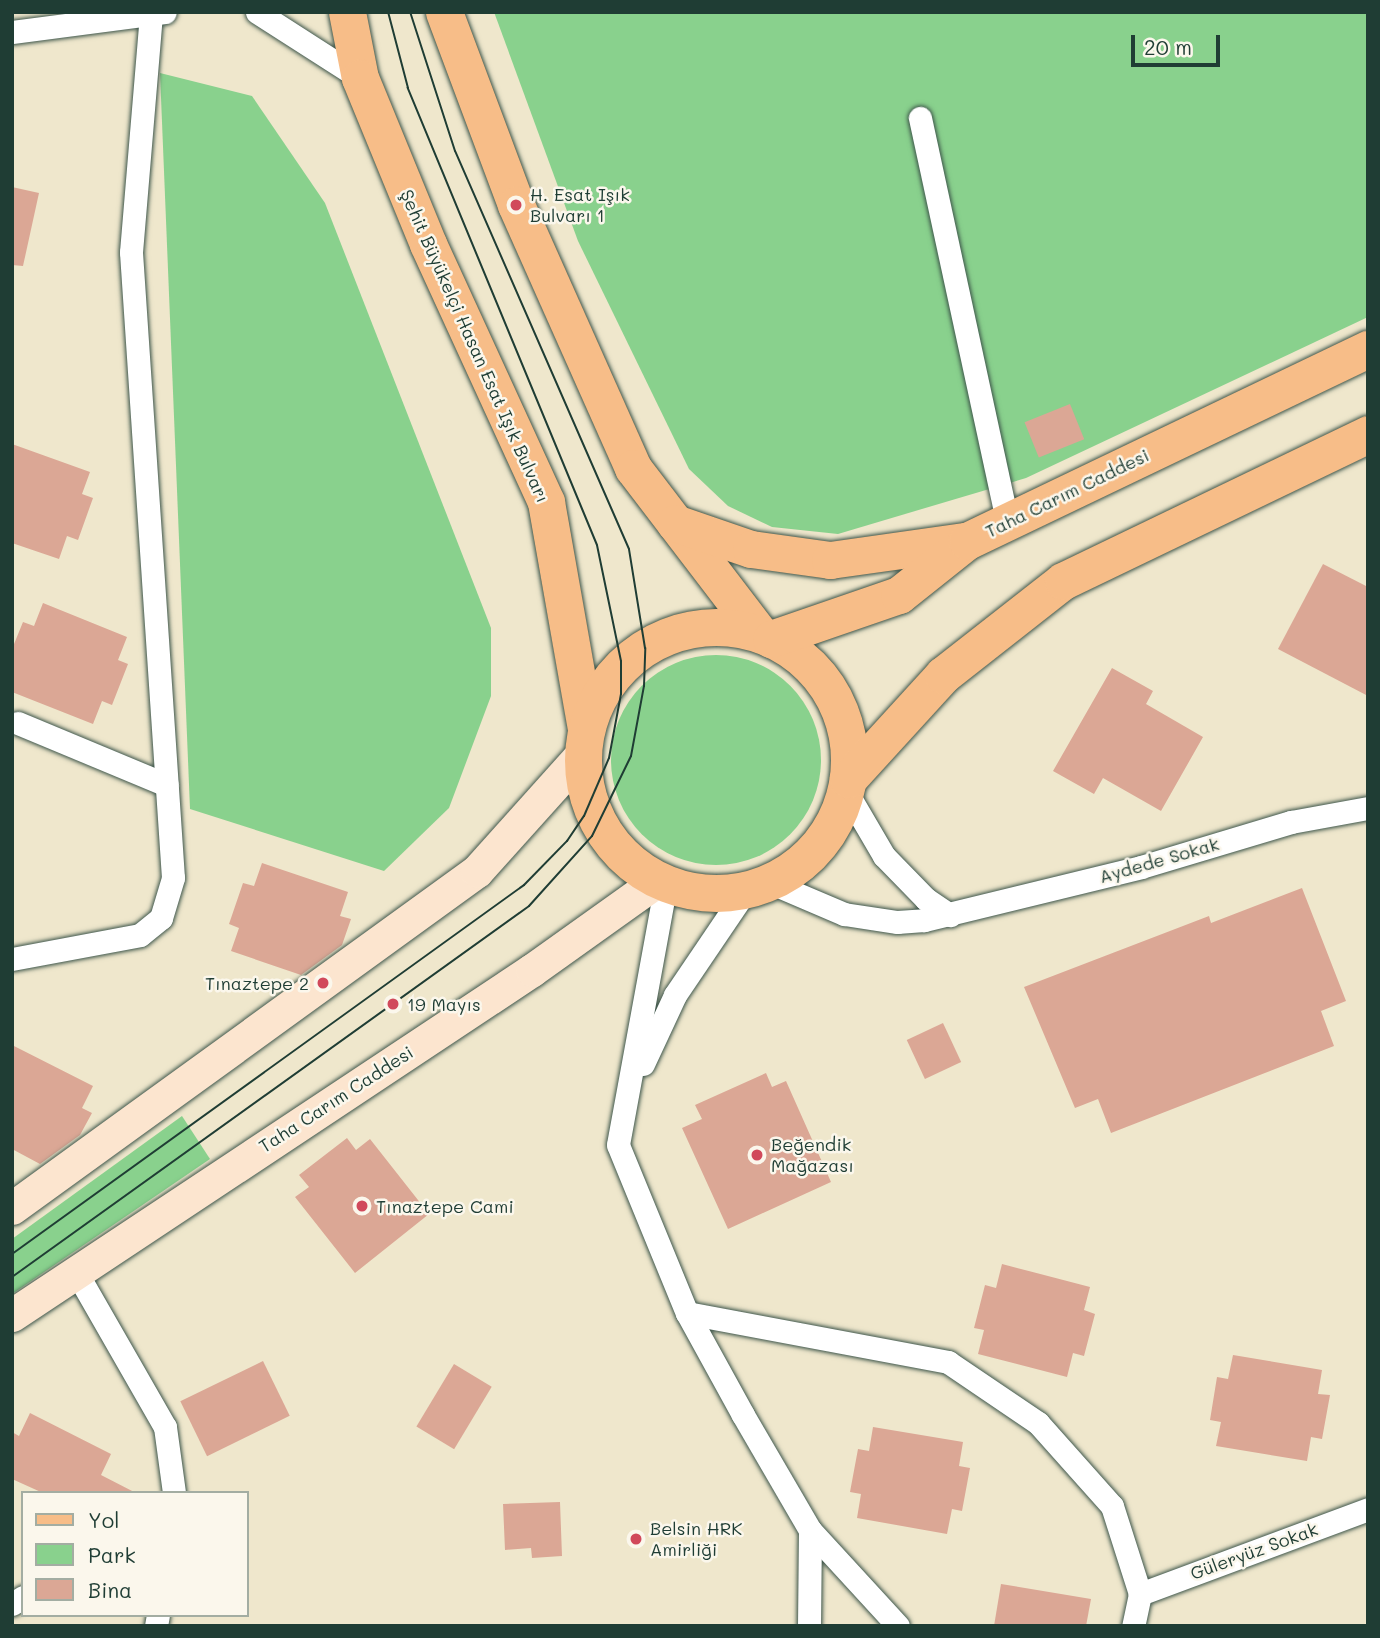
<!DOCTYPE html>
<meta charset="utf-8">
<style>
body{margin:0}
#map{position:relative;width:1380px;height:1638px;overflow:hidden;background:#efe7cc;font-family:Mali,sans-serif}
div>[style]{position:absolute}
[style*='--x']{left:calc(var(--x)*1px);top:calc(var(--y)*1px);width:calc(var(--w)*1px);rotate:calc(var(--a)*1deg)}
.green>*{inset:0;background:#89d18d}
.round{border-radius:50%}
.building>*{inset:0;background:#dba795;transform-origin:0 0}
.roads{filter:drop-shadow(0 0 2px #3e564b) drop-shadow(0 0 2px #3e564b)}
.street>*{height:23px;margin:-11.5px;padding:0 11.5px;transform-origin:11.5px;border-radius:11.5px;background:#fff}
.secondary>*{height:33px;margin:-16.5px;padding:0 16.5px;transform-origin:16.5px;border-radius:16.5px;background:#fce5cf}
.primary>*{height:37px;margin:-18.5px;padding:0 18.5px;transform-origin:18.5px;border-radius:18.5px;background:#f7bd88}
.primary>.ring{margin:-18.5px;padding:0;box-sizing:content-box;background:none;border:37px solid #f7bd88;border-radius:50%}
.tram>*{height:2px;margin:-1px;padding:0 1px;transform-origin:1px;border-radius:1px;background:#1f3d34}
.dots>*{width:19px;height:19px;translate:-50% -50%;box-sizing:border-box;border:4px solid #fbf7ec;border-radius:50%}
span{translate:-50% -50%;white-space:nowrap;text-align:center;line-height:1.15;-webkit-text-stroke:5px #fbf7ec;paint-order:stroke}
.poi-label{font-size:18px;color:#1f3d34}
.left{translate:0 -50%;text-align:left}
.right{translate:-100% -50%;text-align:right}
.street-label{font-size:18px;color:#1f3d34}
.frame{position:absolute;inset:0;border:14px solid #1f3d34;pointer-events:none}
.legend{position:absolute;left:21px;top:1491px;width:228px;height:126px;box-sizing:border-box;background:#fbf7ec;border:2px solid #a3ada2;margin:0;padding:9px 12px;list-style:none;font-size:21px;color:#1f3d34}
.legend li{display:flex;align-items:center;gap:14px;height:35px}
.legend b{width:35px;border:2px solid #a3ada2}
.scale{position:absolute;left:1131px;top:35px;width:89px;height:32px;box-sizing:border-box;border:4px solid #1f3d34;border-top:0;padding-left:9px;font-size:21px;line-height:24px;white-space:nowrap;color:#1f3d34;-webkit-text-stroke:5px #fbf7ec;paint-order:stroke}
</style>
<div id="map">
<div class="green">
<i style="clip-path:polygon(494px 12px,1368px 12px,1368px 317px,1026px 478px,838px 534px,772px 527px,728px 506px,689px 469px,578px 241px)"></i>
<i style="clip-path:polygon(160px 73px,252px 96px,325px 203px,491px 628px,491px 696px,449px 808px,384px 871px,190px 809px)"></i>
<i class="round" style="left:611px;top:655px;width:210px;height:210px"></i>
<i style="clip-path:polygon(182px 1116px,210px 1159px,12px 1294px,12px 1239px)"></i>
</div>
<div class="building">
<i style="clip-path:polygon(12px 187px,39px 193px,23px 266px,12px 265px)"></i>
<i style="left:1070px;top:404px;width:38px;height:49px;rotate:68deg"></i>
<i style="clip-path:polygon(12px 444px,90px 472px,82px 494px,93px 498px,78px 540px,67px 536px,59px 559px,12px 543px)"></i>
<i style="clip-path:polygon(1323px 564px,1368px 587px,1368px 696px,1278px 649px)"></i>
<i style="clip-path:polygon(43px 603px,127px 637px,118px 660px,128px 664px,112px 705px,102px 701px,93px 724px,12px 692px,12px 649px,23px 622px,34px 626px)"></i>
<i style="clip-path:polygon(1112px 668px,1153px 691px,1146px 704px,1203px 737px,1161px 811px,1103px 778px,1094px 794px,1053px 771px)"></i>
<i style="clip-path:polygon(262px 863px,348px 892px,340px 916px,351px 919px,342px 945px,301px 975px,231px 951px,239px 928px,229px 924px,243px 883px,254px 886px)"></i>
<i style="clip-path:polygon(1302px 888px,1346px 1001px,1321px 1011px,1334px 1046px,1111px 1133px,1098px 1099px,1075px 1108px,1024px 987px,1209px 916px,1211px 923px)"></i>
<i style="left:943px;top:1023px;width:43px;height:40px;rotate:65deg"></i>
<i style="clip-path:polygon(12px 1045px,93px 1086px,82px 1108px,92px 1113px,80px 1135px,40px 1164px,12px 1149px)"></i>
<i style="clip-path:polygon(766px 1073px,772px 1087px,786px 1081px,831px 1182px,728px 1229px,682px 1128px,702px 1119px,695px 1105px)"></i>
<i style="clip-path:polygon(347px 1138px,356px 1150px,370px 1139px,429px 1214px,355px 1273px,295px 1197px,309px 1187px,299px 1175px)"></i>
<i style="clip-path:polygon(1002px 1264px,1090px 1287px,1084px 1310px,1095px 1314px,1084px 1356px,1073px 1353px,1067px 1377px,978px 1354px,984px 1330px,974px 1328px,985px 1285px,996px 1288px)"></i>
<i style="clip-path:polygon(1233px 1355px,1322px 1370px,1318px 1394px,1330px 1395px,1322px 1439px,1311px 1437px,1307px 1461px,1216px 1446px,1221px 1422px,1210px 1420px,1217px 1377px,1228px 1379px)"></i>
<i style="left:263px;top:1361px;width:61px;height:92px;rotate:64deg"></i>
<i style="left:454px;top:1364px;width:44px;height:73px;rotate:31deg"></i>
<i style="clip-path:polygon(30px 1413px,111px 1454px,101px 1475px,136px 1493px,43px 1493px,12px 1479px,12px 1432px,19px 1436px)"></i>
<i style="clip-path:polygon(873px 1427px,963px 1442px,959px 1466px,970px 1468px,962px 1511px,952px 1509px,947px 1534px,857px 1518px,861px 1494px,850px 1492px,858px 1449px,869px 1451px)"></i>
<i style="clip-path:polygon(560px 1502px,562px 1556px,532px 1558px,531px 1548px,505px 1550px,503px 1504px)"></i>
<i style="clip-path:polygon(1001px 1584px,1091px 1599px,1086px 1626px,994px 1626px)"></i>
</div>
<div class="roads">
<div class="street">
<i style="--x:257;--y:12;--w:122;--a:32.7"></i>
<i style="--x:12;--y:32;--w:154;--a:-7.4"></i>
<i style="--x:920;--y:118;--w:412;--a:77.8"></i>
<i style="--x:18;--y:723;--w:161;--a:22.6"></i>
<i style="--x:846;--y:791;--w:75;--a:59.7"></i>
<i style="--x:884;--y:856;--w:60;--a:45.7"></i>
<i style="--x:926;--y:899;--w:29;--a:34"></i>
<i style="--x:769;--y:882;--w:82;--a:23.1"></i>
<i style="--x:844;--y:914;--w:54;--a:8.6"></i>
<i style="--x:897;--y:922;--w:27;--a:-4"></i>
<i style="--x:924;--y:920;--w:223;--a:-13.7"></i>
<i style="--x:1141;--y:867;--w:157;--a:-16.7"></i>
<i style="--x:1291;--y:822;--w:78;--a:-10.3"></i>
<i style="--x:666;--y:883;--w:266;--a:100.4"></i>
<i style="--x:618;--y:1145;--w:182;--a:67.7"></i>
<i style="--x:687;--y:1313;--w:116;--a:61.2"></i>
<i style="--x:743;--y:1415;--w:133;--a:59.8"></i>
<i style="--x:810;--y:1530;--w:130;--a:47.5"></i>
<i style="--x:12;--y:959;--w:130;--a:-10.6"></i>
<i style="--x:140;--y:935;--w:27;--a:-39"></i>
<i style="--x:161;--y:918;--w:42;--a:-73.3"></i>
<i style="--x:173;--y:878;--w:627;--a:-93.84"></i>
<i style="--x:131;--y:252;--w:239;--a:-85.2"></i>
<i style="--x:643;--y:1064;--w:76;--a:-65.1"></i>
<i style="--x:675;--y:995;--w:127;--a:-55.9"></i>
<i style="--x:75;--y:1270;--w:181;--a:60.2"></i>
<i style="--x:165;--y:1427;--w:67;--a:82.2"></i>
<i style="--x:687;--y:1313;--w:266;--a:10.6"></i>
<i style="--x:948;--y:1362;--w:109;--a:34.1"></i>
<i style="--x:1038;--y:1423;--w:111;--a:48.3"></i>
<i style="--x:1112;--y:1506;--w:92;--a:72.3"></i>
<i style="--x:1140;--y:1594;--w:33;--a:102"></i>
<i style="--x:1140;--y:1594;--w:243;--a:-20.4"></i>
<i style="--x:12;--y:1604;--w:13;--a:-32"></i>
<i style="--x:156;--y:1626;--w:11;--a:-80"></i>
<i style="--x:809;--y:1626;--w:96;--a:-89.4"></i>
</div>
<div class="secondary">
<i style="--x:12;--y:1208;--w:574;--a:-35.93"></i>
<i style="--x:477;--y:871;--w:159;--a:-48.1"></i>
<i style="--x:12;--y:1315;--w:624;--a:-33.56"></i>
<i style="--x:532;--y:970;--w:155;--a:-35.5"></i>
</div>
<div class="primary">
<i style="--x:347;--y:12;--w:67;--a:78.9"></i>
<i style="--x:360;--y:78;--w:179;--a:67.7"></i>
<i style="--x:428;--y:244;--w:284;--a:65.4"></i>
<i style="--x:546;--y:502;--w:230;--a:80"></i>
<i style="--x:444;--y:12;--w:206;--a:69.5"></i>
<i style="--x:516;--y:205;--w:288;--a:66"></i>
<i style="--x:633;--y:468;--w:209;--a:52.6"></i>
<i style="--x:675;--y:523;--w:80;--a:18.9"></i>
<i style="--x:751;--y:549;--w:80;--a:7.9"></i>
<i style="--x:830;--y:560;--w:137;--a:-8"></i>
<i class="ring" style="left:583px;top:627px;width:229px;height:229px"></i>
<i style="--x:771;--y:639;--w:135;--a:-19"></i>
<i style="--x:899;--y:595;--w:87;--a:-38.5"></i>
<i style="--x:967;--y:541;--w:445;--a:-25.6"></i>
<i style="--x:848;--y:779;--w:141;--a:-47.6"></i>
<i style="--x:943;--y:675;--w:152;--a:-38.1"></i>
<i style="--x:1063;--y:581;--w:339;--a:-25.7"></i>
</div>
</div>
<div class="tram">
<i style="--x:12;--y:1254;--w:631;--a:-35.78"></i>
<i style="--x:524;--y:885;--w:62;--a:-45.7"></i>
<i style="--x:567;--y:841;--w:30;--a:-56"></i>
<i style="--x:584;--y:816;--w:63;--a:-66.7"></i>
<i style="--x:609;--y:758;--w:65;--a:-79.4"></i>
<i style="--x:621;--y:694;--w:33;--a:-90"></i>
<i style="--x:621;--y:661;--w:118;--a:-101.7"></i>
<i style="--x:597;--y:545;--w:495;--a:-112.5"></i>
<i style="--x:408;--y:88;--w:79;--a:-104.7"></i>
<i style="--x:12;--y:1277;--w:636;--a:-35.66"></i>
<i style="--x:529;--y:906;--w:94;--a:-48"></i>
<i style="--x:592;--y:836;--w:89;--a:-64"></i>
<i style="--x:631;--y:756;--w:71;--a:-79.5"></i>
<i style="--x:644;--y:686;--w:38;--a:-88"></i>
<i style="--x:645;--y:648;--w:100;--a:-99.2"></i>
<i style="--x:629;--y:549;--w:434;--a:-113.6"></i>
<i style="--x:455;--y:151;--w:146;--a:-107.9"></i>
</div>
<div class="dots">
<i style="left:516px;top:205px;background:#d1495b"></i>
<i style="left:323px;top:983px;background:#d1495b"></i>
<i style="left:393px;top:1004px;background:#d1495b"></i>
<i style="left:757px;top:1155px;background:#d1495b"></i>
<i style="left:362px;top:1206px;background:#d1495b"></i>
<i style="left:636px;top:1539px;background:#d1495b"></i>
</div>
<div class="poi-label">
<span class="left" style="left:530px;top:205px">H. Esat Işık<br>Bulvarı 1</span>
<span class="right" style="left:309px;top:983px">Tınaztepe 2</span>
<span class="left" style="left:407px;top:1004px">19 Mayıs</span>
<span class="left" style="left:771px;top:1155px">Beğendik<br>Mağazası</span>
<span class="left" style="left:376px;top:1206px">Tınaztepe Cami</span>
<span class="left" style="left:650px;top:1539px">Belsin HRK<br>Amirliği</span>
</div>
<div class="street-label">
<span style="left:475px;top:346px;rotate:66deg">Şehit Büyükelçi Hasan Esat Işık Bulvarı</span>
<span style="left:1067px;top:493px;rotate:-26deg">Taha Carım Caddesi</span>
<span style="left:1159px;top:860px;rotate:-16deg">Aydede Sokak</span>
<span style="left:336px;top:1099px;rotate:-33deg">Taha Carım Caddesi</span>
<span style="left:1254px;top:1551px;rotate:-20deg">Güleryüz Sokak</span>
</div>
<div class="frame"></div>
<ul class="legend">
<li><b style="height:9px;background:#f7bd88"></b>Yol</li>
<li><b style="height:19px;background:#89d18d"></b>Park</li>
<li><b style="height:19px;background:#dba795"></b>Bina</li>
</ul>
<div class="scale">20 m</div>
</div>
